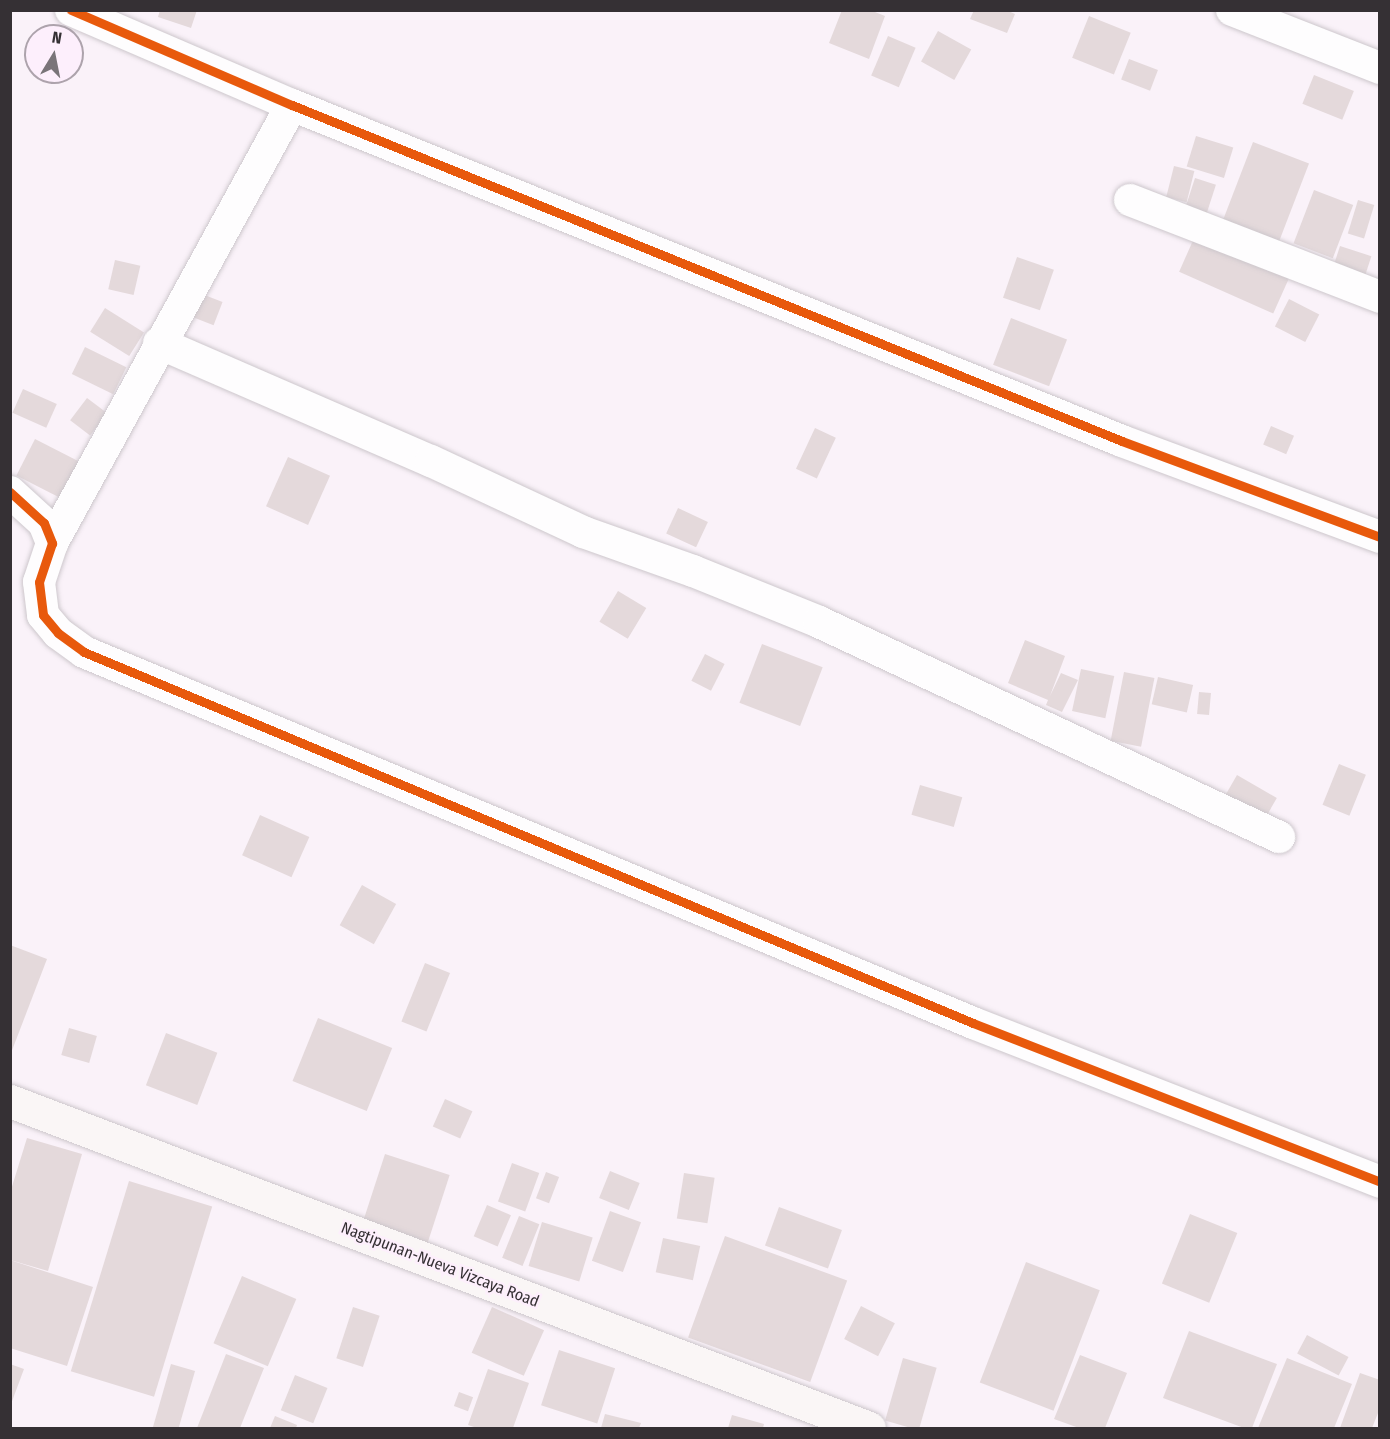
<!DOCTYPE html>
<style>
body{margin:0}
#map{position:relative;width:1390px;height:1439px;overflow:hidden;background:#faf2f9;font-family:"Fira Sans Condensed",sans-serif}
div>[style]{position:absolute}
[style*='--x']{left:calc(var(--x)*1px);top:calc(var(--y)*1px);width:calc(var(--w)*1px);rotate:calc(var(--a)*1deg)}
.building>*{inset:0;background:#e4d9db;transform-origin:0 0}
.roads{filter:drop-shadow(0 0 2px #cdc7cc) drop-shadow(0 0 2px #cdc7cc)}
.street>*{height:32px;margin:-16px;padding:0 16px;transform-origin:16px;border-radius:16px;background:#fefdfe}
.secondary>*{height:33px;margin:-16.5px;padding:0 16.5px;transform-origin:16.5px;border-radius:16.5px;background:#faf6f6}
.cycleway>*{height:9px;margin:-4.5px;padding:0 4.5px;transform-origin:4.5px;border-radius:4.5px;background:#e8590c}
span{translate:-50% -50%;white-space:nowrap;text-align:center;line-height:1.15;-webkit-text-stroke:5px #fdeffc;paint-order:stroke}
.street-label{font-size:16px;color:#353034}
.frame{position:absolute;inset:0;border:12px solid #353034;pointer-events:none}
.north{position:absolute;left:24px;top:24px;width:60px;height:60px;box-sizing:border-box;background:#fdeffc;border:2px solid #ada3ac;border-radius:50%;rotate:10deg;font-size:16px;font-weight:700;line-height:24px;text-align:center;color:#353034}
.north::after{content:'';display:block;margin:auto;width:21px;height:27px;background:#7a7479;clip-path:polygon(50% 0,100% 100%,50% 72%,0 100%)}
</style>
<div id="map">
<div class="building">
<i style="clip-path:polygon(160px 10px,197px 10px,191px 28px,158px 17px)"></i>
<i style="clip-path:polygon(842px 10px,870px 10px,885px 16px,869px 59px,829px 43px)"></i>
<i style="clip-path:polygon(974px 10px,1006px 10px,1015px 14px,1007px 33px,970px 19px)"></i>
<i style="left:1089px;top:16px;width:45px;height:45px;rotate:22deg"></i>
<i style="left:938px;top:31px;width:38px;height:35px;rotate:29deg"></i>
<i style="left:888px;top:36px;width:30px;height:43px;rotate:23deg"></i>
<i style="left:1129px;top:59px;width:31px;height:22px;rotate:21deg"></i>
<i style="left:1314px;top:75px;width:43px;height:31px;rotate:22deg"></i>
<i style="left:1196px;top:136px;width:39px;height:32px;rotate:17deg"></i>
<i style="left:1253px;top:142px;width:60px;height:89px;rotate:21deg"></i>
<i style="left:1174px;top:166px;width:21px;height:32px;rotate:14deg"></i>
<i style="left:1195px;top:178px;width:22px;height:34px;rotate:18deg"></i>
<i style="left:1314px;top:190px;width:42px;height:57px;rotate:21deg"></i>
<i style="left:1358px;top:200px;width:17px;height:35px;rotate:17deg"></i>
<i style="left:1195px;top:236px;width:103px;height:39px;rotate:24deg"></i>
<i style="left:1340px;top:246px;width:33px;height:25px;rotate:18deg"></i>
<i style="left:1017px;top:257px;width:39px;height:43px;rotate:19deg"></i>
<i style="left:115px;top:260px;width:26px;height:30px;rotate:13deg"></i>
<i style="left:202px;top:294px;width:22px;height:25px;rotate:21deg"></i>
<i style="left:1289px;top:299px;width:34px;height:31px;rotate:27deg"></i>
<i style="left:105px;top:308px;width:46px;height:28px;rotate:32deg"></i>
<i style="left:1011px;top:318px;width:60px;height:50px;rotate:21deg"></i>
<i style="left:85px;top:347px;width:46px;height:30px;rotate:26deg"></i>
<i style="left:23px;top:389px;width:37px;height:26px;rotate:24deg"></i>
<i style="left:87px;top:398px;width:25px;height:28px;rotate:37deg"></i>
<i style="left:1271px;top:426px;width:25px;height:20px;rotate:23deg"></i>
<i style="left:815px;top:428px;width:23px;height:45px;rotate:25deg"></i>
<i style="left:35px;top:439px;width:56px;height:41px;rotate:27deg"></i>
<i style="left:288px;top:457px;width:46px;height:54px;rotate:24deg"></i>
<i style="left:678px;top:508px;width:33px;height:28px;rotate:25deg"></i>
<i style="left:618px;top:591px;width:33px;height:36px;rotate:31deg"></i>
<i style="clip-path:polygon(1025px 640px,1065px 656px,1050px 696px,1061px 673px,1078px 680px,1062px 712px,1046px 705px,1048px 700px,1008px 683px)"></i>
<i style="left:762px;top:644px;width:65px;height:63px;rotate:21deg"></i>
<i style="left:705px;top:654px;width:22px;height:30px;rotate:27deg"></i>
<i style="left:1081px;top:669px;width:34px;height:43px;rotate:12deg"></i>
<i style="left:1124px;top:672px;width:31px;height:70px;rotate:11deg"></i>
<i style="left:1158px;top:677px;width:36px;height:28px;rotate:13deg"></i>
<i style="left:1199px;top:692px;width:12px;height:22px;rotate:5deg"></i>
<i style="left:1339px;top:764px;width:29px;height:44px;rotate:22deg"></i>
<i style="left:1237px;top:775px;width:46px;height:23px;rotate:30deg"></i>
<i style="left:920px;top:785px;width:44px;height:31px;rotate:16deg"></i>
<i style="left:260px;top:815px;width:54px;height:44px;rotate:24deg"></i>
<i style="left:362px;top:885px;width:39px;height:46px;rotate:29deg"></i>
<i style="clip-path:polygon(10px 945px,47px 959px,11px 1053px,10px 1053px)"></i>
<i style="left:425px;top:963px;width:27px;height:63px;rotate:22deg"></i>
<i style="left:318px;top:1018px;width:80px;height:68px;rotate:22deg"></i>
<i style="left:69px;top:1028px;width:29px;height:28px;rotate:16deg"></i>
<i style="left:166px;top:1033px;width:55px;height:56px;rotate:21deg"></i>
<i style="left:445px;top:1099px;width:30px;height:30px;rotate:24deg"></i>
<i style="clip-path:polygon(27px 1138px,82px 1154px,48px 1271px,10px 1260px,10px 1193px)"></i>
<i style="left:385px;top:1154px;width:68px;height:71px;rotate:18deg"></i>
<i style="left:512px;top:1163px;width:29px;height:41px;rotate:20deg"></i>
<i style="left:610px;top:1171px;width:32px;height:29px;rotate:22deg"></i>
<i style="left:546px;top:1172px;width:14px;height:28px;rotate:21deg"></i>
<i style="left:684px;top:1173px;width:31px;height:46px;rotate:9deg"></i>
<i style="left:129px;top:1181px;width:87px;height:199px;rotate:17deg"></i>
<i style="left:487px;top:1205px;width:26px;height:34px;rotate:23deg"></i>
<i style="left:779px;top:1207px;width:67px;height:41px;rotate:20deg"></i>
<i style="left:610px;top:1211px;width:33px;height:53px;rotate:20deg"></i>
<i style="left:1190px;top:1214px;width:51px;height:75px;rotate:22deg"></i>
<i style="left:519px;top:1216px;width:22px;height:45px;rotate:22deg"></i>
<i style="left:542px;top:1222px;width:53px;height:46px;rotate:17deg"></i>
<i style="left:725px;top:1236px;width:130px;height:108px;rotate:20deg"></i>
<i style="left:663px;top:1238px;width:38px;height:35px;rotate:12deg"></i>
<i style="clip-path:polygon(10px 1260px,93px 1287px,67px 1366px,10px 1348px)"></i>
<i style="left:1026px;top:1262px;width:79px;height:129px;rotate:21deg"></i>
<i style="left:242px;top:1276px;width:59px;height:73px;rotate:23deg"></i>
<i style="left:861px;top:1306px;width:38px;height:37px;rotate:27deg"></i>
<i style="left:353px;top:1307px;width:28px;height:54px;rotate:18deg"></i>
<i style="left:492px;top:1307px;width:57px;height:50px;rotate:24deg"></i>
<i style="clip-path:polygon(1189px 1331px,1277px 1364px,1252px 1428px,1244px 1428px,1163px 1398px)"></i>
<i style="left:1307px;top:1335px;width:47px;height:21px;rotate:28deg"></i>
<i style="left:559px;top:1350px;width:59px;height:58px;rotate:18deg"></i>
<i style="clip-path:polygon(226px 1354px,264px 1368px,240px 1428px,197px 1428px)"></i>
<i style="clip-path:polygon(1080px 1355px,1127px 1373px,1105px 1428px,1079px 1428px,1054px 1419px)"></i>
<i style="left:903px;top:1358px;width:35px;height:65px;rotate:16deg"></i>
<i style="clip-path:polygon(1287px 1358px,1352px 1384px,1334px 1428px,1258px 1428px)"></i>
<i style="clip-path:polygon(10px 1364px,24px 1369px,11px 1404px,10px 1404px)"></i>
<i style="left:171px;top:1364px;width:25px;height:67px;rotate:16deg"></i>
<i style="clip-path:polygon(488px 1369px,529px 1383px,513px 1428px,477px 1428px,468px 1425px)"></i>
<i style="clip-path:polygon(1360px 1373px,1380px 1380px,1380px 1408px,1372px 1428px,1340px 1428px)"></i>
<i style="left:295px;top:1375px;width:35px;height:38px;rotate:22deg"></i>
<i style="left:459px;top:1392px;width:15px;height:15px;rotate:20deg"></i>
<i style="clip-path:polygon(605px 1414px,641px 1423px,639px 1428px,601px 1428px)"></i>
<i style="clip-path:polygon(732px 1415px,764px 1424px,763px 1428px,728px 1428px)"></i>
<i style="clip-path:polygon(275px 1416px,297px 1425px,296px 1428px,270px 1428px)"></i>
</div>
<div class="roads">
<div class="street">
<i style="--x:71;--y:10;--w:241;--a:23.3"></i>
<i style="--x:292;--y:105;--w:895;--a:22.04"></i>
<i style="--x:1122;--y:441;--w:275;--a:20.4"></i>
<i style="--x:1232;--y:10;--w:159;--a:21.4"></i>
<i style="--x:1130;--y:200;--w:268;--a:21.2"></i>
<i style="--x:159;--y:343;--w:296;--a:23.5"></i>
<i style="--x:431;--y:461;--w:168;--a:25"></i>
<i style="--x:583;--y:532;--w:117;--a:19.5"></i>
<i style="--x:693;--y:571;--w:136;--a:22"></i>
<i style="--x:819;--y:622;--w:508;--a:25.05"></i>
<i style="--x:10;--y:492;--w:46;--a:42.4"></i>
<i style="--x:44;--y:523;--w:22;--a:68"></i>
<i style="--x:52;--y:543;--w:41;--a:108.4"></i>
<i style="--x:39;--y:582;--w:33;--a:83"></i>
<i style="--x:43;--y:615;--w:23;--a:50"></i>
<i style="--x:58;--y:633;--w:32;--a:36"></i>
<i style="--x:84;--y:652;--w:963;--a:22.65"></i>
<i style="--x:973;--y:1023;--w:437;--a:21.3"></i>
<i style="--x:52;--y:543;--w:499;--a:-61.3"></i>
</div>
<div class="secondary">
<i style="--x:10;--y:1101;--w:919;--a:20.84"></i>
</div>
</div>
<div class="cycleway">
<i style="--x:71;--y:10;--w:241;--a:23.3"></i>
<i style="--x:292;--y:105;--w:895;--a:22.04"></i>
<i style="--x:1122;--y:441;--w:275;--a:20.4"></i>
<i style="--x:10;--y:492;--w:46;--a:42.4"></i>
<i style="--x:44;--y:523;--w:22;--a:68"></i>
<i style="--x:52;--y:543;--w:41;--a:108.4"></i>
<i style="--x:39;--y:582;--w:33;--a:83"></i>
<i style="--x:43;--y:615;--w:23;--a:50"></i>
<i style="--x:58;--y:633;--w:32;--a:36"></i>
<i style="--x:84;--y:652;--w:963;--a:22.65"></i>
<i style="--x:973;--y:1023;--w:437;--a:21.3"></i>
</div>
<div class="street-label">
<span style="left:440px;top:1265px;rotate:21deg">Nagtipunan-Nueva Vizcaya Road</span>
</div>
<div class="frame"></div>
<div class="north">N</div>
</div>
